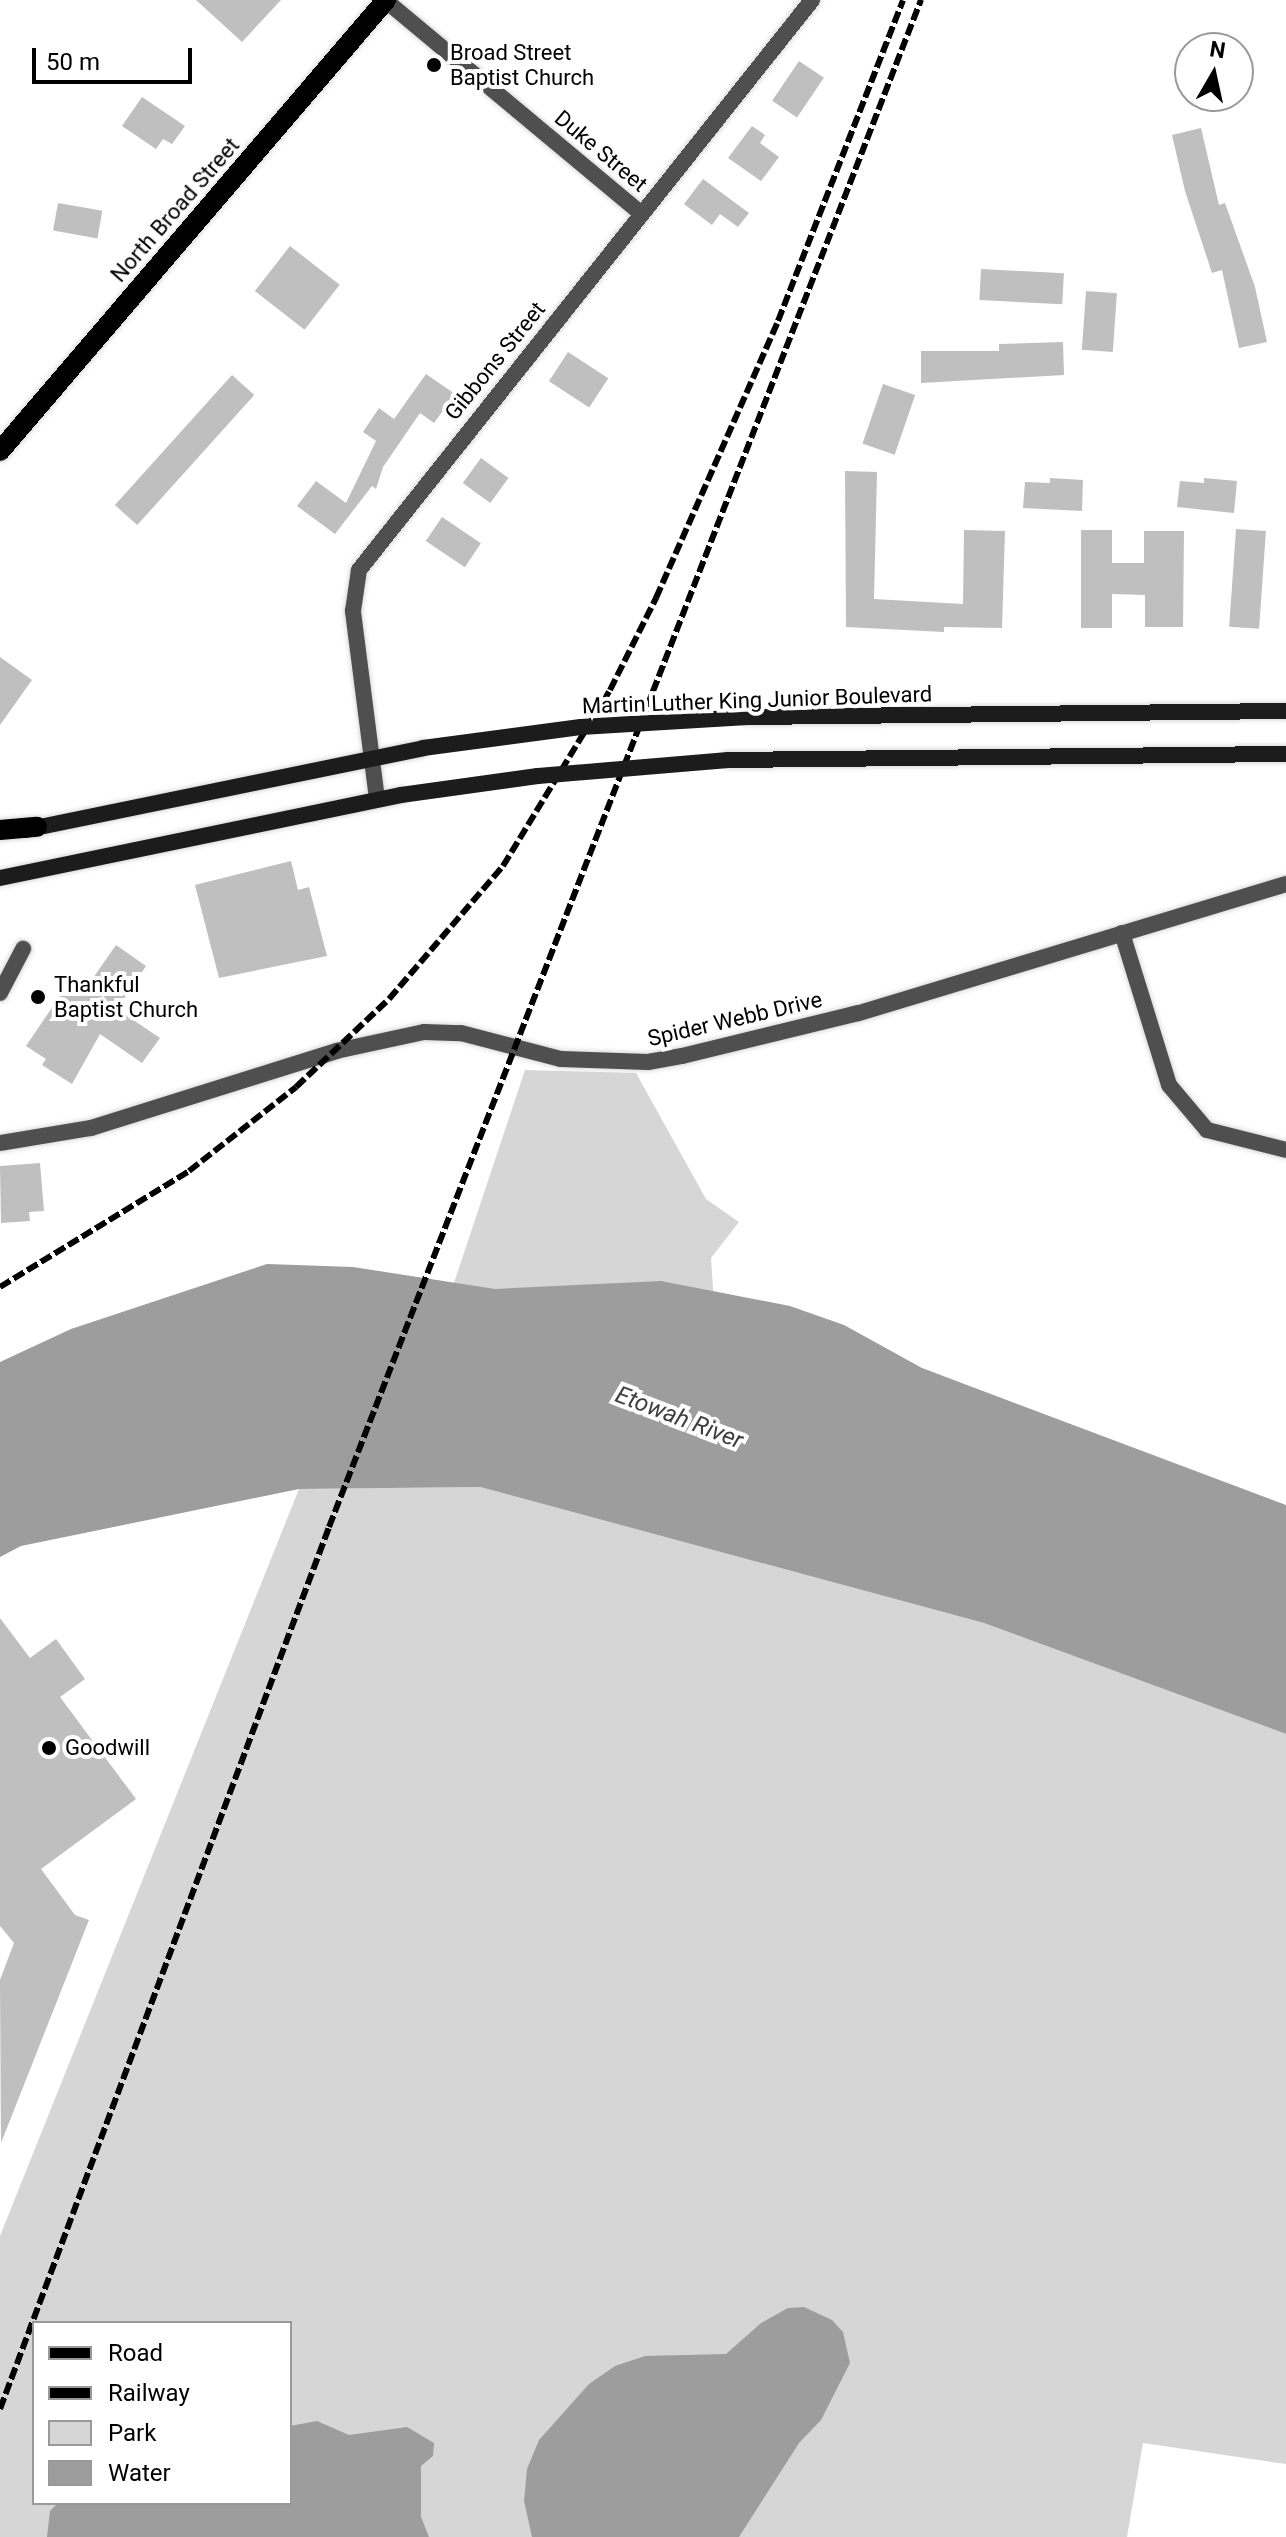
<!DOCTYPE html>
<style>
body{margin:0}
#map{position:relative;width:1286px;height:2537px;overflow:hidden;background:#fff;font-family:Roboto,sans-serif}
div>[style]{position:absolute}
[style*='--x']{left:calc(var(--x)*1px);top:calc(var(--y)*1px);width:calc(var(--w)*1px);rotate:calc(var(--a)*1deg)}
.green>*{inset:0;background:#d6d6d6}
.water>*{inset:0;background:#9d9d9d}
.building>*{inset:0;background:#bfbfbf;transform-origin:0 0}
.roads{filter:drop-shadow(0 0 2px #dbdbdb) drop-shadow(0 0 2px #dbdbdb)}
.minor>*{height:16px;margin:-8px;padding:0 8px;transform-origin:8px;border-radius:8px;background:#4f4f4f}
.secondary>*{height:16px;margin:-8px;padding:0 8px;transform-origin:8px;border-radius:8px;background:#1c1c1c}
.primary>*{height:20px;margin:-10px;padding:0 10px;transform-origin:10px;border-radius:10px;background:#000}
.rail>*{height:6px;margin-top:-3px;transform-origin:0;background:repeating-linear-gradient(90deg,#000 0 12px,transparent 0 16px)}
.secondary-bridge>*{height:16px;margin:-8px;padding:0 8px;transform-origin:8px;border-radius:8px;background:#1c1c1c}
.dots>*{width:22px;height:22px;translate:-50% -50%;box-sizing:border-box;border:4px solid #fff;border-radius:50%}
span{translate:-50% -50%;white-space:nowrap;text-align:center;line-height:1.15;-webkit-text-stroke:8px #fff;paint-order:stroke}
.poi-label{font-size:22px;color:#000}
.left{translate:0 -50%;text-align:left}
.street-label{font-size:22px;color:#000}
.water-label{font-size:24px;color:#3e3e3e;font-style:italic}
.legend{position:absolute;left:32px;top:2321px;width:260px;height:184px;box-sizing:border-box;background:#fff;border:2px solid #999;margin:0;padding:10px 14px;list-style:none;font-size:24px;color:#000}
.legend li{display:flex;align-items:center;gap:16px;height:40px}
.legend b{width:40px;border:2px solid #999}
.north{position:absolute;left:1174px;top:32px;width:80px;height:80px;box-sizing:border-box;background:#fff;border:2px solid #999;border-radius:50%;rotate:9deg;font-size:22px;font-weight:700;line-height:32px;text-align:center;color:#000}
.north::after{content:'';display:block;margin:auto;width:28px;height:36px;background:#000;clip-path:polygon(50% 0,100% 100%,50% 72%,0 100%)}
.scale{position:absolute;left:32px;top:48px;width:160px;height:36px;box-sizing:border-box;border:4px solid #000;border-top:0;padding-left:10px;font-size:24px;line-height:28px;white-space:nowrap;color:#000;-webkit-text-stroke:6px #fff;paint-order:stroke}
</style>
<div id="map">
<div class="green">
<i style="clip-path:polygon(525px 1070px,636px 1073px,706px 1199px,739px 1222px,711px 1258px,714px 1303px,452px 1289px)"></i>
<i style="clip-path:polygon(evenodd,480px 1487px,984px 1623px,1286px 1734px,1286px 2464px,1143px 2443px,1127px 2537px,0 2537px,0 2236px,299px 1489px,480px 1487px,34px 2323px,290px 2323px,290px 2503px,34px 2503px,34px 2323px)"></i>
</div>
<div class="water">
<i style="clip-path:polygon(267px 1264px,353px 1267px,495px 1289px,661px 1281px,790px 1306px,844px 1325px,922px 1368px,1286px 1505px,1286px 1734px,984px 1623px,480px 1487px,299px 1489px,21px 1546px,0 1557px,0 1362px,71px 1329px)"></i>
<i style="clip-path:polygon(804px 2307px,832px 2320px,843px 2332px,850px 2363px,821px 2420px,799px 2443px,739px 2537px,532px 2537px,524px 2501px,527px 2469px,539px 2440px,589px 2384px,615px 2366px,645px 2356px,726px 2354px,761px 2323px,788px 2308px)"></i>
<i style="clip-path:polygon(317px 2421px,349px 2435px,407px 2427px,434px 2443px,433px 2456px,421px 2466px,421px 2517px,429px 2537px,47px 2537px,50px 2511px,58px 2503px,290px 2503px,290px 2426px)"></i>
</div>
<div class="building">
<i style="clip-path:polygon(196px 0,281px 0,242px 42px)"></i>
<i style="left:799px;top:61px;width:30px;height:48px;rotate:34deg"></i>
<i style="clip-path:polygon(142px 97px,185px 126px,172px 144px,163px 139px,156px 149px,122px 126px)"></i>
<i style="clip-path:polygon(752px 126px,765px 135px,760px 143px,779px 157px,761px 181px,728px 158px)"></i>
<i style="clip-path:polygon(1201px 128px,1219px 205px,1225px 203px,1255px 287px,1267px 342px,1239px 348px,1222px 270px,1212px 273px,1185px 191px,1172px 135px)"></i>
<i style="clip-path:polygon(703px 179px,749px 213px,738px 227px,720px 214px,712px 225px,684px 204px)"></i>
<i style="left:58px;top:203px;width:45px;height:28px;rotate:10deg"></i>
<i style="left:290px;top:246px;width:63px;height:57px;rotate:38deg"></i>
<i style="left:981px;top:269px;width:83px;height:31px;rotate:3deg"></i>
<i style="left:1086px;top:291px;width:31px;height:59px;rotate:4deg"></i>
<i style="clip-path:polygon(1063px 342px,1064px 375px,921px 383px,921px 351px,999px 351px,999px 344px)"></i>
<i style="left:568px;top:352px;width:48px;height:35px;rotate:33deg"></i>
<i style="clip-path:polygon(426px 374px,455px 394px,434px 423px,420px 413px,383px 467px,376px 489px,372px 486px,335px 534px,297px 506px,316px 481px,346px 503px,376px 441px,363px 432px,379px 408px,394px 419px)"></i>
<i style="left:232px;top:375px;width:30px;height:175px;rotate:42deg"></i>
<i style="left:883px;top:384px;width:34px;height:63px;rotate:19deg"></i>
<i style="left:481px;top:458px;width:34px;height:31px;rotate:36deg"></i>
<i style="clip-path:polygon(845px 471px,877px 472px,874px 599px,963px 604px,964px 530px,1005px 531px,1002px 628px,944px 627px,944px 632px,846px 627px)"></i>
<i style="clip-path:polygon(1050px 478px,1083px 480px,1082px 511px,1023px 508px,1025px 482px,1050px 483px)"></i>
<i style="clip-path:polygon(1204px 478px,1237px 481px,1234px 513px,1177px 507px,1180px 481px,1204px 483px)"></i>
<i style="left:442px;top:517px;width:47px;height:29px;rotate:34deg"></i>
<i style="left:1236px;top:529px;width:30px;height:98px;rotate:4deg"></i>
<i style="clip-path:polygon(1081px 530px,1112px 530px,1112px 563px,1144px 563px,1144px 531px,1184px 531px,1183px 627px,1145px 627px,1145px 595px,1112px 594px,1112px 628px,1081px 628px)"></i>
<i style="clip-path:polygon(0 657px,32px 680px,0 725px)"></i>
<i style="clip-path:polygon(291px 861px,298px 890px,309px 887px,327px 956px,219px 978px,195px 885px)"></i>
<i style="clip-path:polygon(116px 945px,146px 966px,117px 1009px,160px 1038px,142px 1063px,100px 1034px,72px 1084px,42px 1065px,46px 1059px,26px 1046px,72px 978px,86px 988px)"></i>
<i style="clip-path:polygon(40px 1163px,44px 1211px,29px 1212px,30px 1221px,1px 1223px,0 1166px)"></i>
<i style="clip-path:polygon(0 1618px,30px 1658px,56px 1639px,85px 1679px,60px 1697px,136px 1799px,41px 1869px,75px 1915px,89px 1920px,1px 2143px,0 1980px,14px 1943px,0 1926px)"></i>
</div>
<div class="roads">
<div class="minor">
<i style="--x:385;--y:0;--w:333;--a:39.8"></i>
<i style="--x:377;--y:799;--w:190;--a:-97.3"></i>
<i style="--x:353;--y:611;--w:41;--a:-81.7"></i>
<i style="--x:359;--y:570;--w:728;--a:-51.52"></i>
<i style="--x:1122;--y:933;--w:159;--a:72.8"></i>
<i style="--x:1169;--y:1085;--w:59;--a:49.8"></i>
<i style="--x:1207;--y:1130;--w:81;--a:14.2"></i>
<i style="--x:0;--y:993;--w:50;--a:-62.4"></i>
<i style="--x:0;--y:1143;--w:92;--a:-9.4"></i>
<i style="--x:91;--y:1128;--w:257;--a:-17.4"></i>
<i style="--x:336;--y:1051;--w:90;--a:-12.2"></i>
<i style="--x:424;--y:1032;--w:37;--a:2"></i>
<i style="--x:461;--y:1033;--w:103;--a:14.6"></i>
<i style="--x:561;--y:1059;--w:87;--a:2"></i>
<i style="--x:648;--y:1062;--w:35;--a:-10"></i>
<i style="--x:682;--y:1056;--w:182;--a:-13.7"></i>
<i style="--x:859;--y:1013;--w:446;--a:-16.8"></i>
</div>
<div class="secondary">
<i style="--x:748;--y:717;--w:538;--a:-0.64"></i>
<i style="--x:728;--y:760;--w:558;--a:-0.62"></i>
<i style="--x:25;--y:830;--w:406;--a:-11.6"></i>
<i style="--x:0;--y:878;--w:409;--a:-11.7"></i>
</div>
<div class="primary">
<i style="--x:0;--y:451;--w:594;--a:-49.44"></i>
<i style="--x:0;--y:830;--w:37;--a:-5"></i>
</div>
</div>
<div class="rail">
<i style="--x:0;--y:1287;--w:222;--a:-31.5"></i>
<i style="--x:189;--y:1171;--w:136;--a:-38.1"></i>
<i style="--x:296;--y:1087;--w:128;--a:-43.4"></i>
<i style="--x:389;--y:999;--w:175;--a:-49.4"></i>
<i style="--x:503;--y:866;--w:206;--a:-58.7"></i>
<i style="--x:610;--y:690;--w:103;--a:-63.4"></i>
<i style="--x:656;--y:598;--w:303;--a:-66.2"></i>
<i style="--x:778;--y:321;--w:344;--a:-68.7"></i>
<i style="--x:0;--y:2409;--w:941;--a:-69.54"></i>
<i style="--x:329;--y:1527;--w:1638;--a:-68.81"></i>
</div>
<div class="secondary-bridge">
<i style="--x:423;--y:748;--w:159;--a:-7.6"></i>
<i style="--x:581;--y:727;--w:167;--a:-3.4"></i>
<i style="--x:401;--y:795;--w:138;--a:-7.9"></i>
<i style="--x:538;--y:776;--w:191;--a:-4.8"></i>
</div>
<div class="dots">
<i style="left:434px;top:65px;background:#000"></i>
<i style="left:38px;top:997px;background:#000"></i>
<i style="left:49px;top:1748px;background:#000"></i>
</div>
<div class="poi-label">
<span class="left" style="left:450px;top:65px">Broad Street<br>Baptist Church</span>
<span class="left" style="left:54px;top:997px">Thankful<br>Baptist Church</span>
<span class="left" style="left:65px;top:1748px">Goodwill</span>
</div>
<div class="street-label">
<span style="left:601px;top:151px;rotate:40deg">Duke Street</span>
<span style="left:175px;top:210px;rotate:-49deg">North Broad Street</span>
<span style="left:495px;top:361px;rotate:-51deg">Gibbons Street</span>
<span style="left:757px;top:700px;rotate:-2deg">Martin Luther King Junior Boulevard</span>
<span style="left:735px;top:1019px;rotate:-13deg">Spider Webb Drive</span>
</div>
<div class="water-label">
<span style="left:679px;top:1418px;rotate:21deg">Etowah River</span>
</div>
<ul class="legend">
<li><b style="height:10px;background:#000"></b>Road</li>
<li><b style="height:10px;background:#000"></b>Railway</li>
<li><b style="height:22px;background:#d6d6d6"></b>Park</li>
<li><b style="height:22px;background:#9d9d9d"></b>Water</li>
</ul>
<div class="north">N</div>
<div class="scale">50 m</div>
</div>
